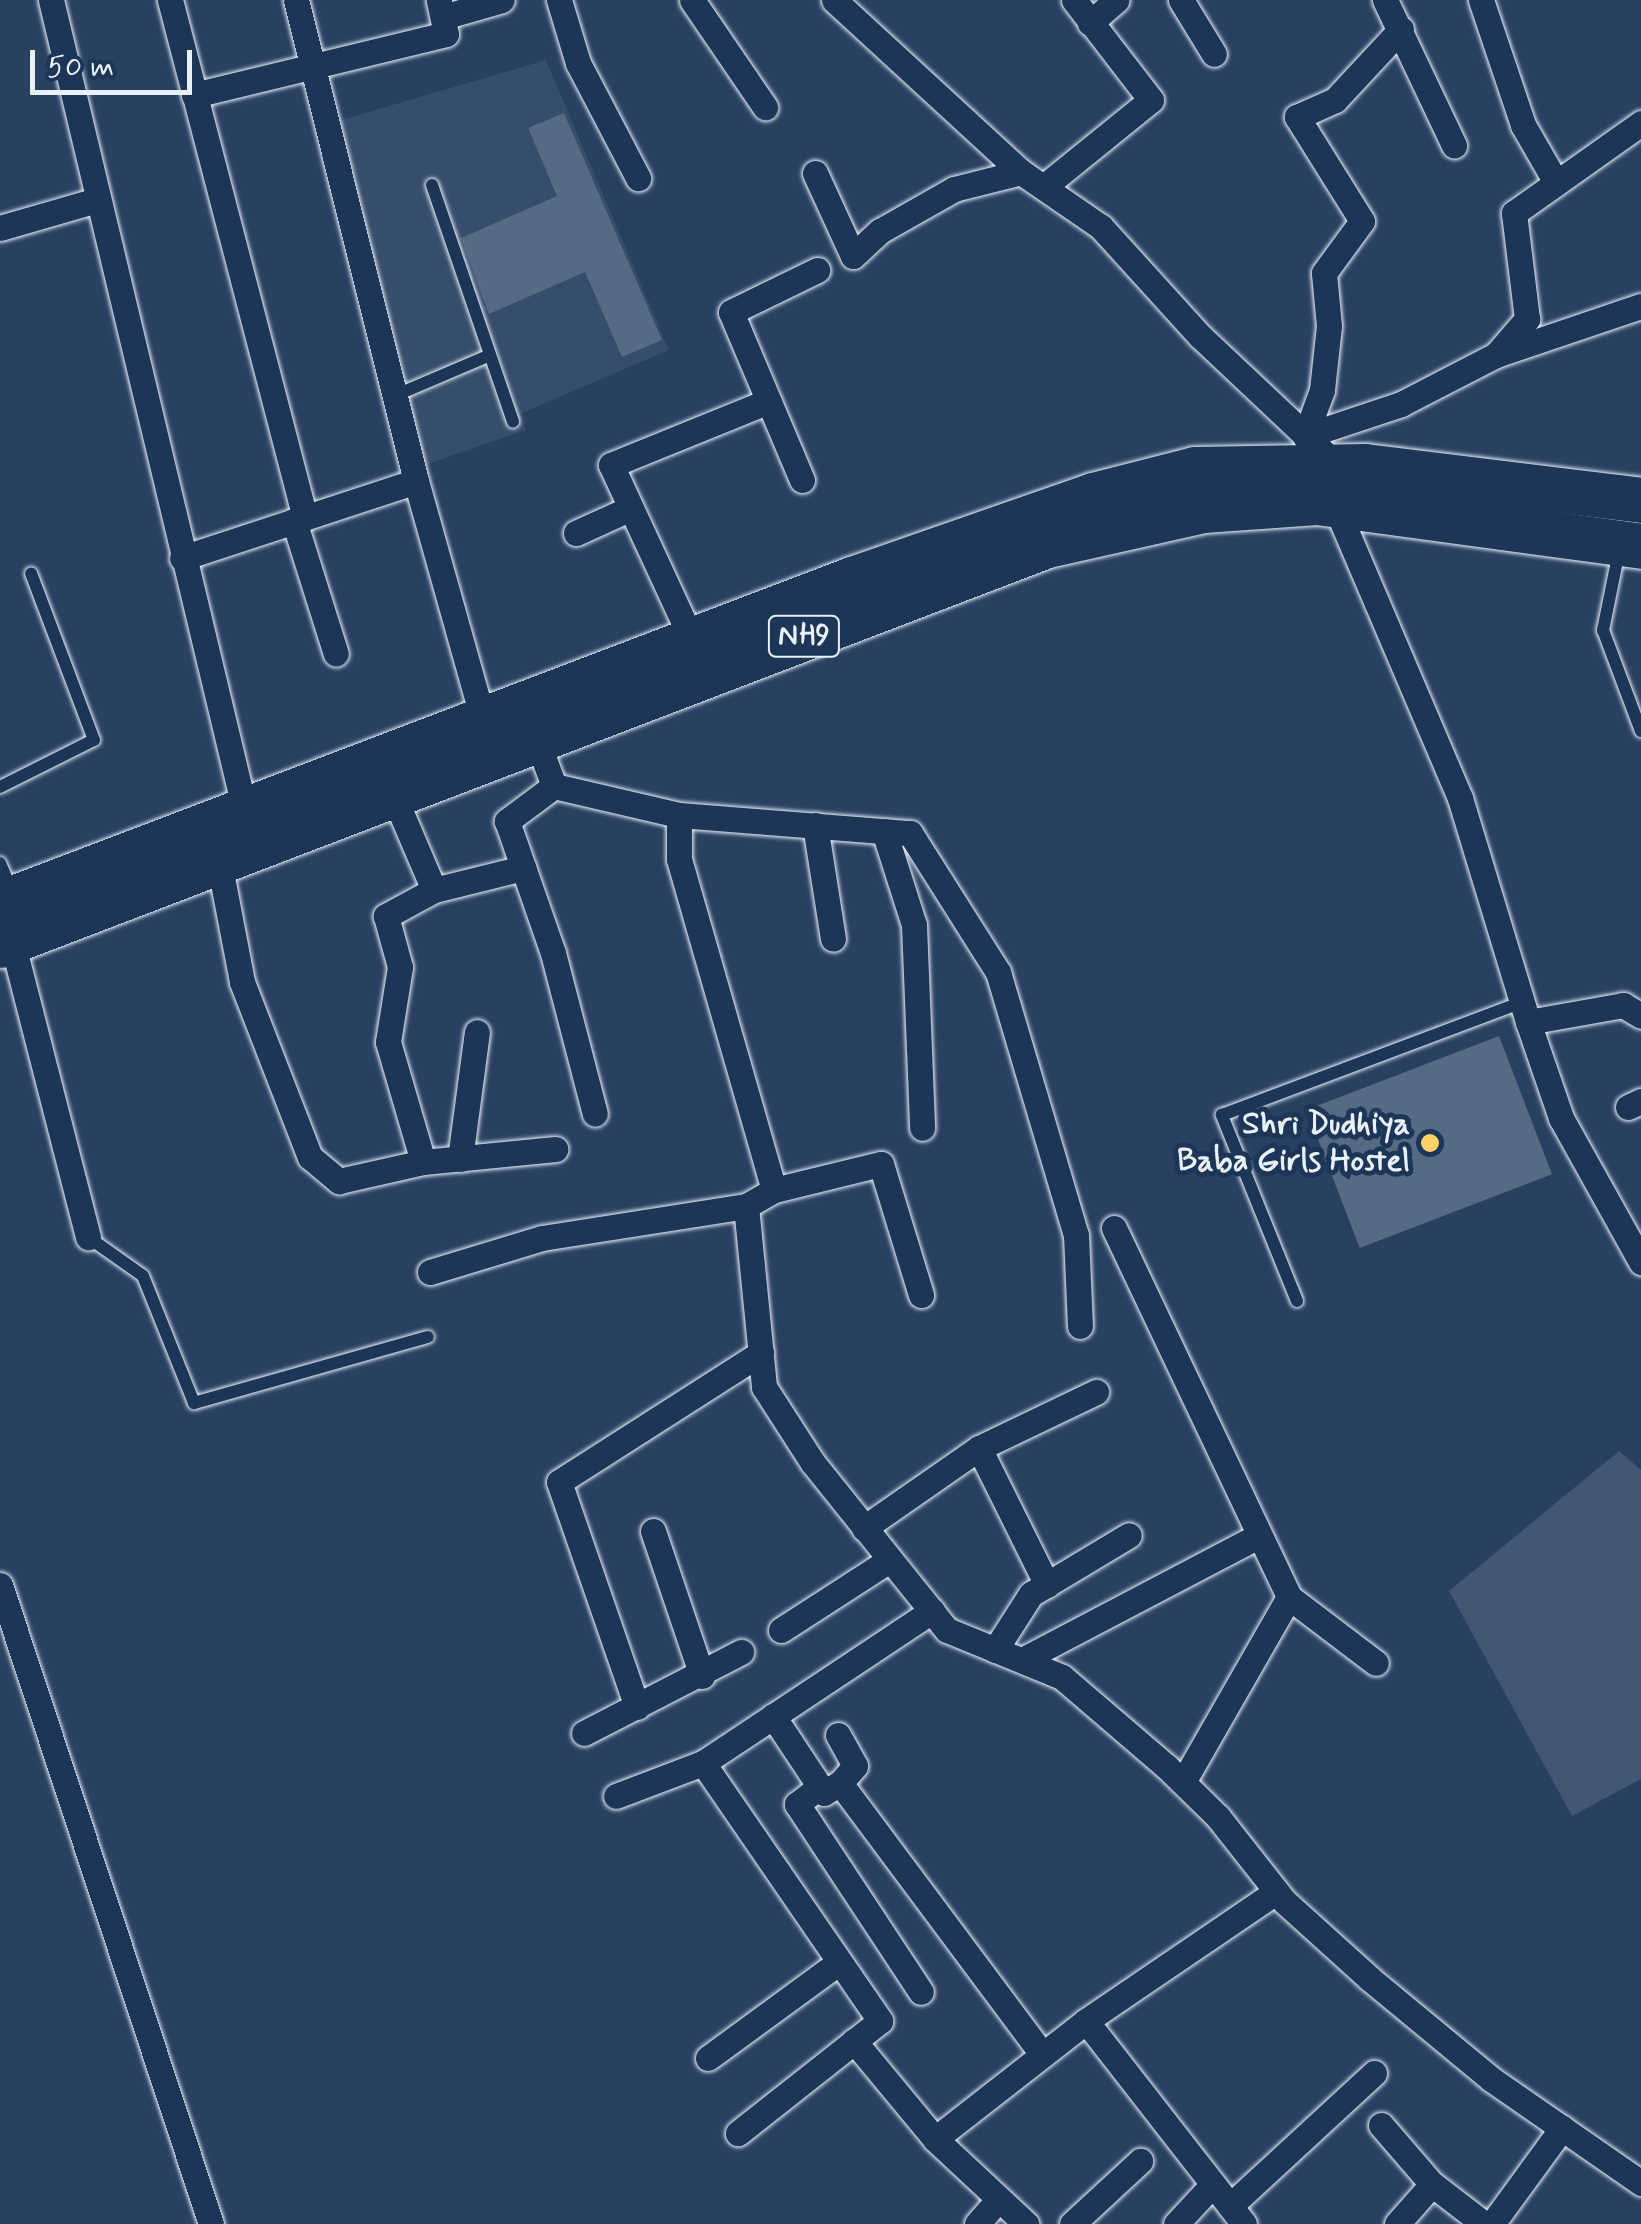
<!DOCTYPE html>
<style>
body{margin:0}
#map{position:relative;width:1641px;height:2224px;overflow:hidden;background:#294061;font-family:Mynerve,sans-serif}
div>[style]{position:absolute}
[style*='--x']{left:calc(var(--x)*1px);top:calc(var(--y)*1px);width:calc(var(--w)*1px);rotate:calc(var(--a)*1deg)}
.built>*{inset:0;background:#364d6b}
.green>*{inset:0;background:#415774}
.building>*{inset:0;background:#556a83;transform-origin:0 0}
.roads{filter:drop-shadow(0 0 2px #e8f1f8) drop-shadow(0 0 2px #e8f1f8)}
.lane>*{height:12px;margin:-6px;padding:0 6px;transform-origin:6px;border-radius:6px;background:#1d3557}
.street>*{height:25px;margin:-12.5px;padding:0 12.5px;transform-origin:12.5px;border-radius:12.5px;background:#1d3557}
.highway>*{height:45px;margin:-22.5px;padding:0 22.5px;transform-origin:22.5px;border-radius:22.5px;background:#1d3557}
.dots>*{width:28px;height:28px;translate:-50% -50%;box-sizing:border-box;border:5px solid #1d3557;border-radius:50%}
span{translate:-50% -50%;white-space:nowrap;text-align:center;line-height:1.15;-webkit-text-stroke:10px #1d3557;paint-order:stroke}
.shield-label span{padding:2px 8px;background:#1d3557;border:2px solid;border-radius:8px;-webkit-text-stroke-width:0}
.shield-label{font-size:30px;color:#e8f1f8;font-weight:700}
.poi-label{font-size:32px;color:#e8f1f8;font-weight:700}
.right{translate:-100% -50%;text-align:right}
.scale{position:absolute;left:30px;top:50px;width:162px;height:45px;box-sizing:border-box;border:5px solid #e8f1f8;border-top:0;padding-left:12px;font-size:30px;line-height:35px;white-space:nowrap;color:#e8f1f8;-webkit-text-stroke:8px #1d3557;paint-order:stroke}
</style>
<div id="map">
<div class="built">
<i style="clip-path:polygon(546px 60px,669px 350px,520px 414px,526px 430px,422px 466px,338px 121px)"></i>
</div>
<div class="green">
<i style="clip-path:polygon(1619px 1451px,1641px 1470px,1641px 1779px,1572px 1816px,1449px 1591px)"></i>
</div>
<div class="building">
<i style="clip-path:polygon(564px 113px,662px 340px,622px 357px,585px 272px,489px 314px,461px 238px,557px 196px,528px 128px)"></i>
<i style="left:1499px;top:1036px;width:148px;height:206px;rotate:69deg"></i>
</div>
<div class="roads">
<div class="lane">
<i style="--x:432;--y:185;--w:250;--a:71.1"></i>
<i style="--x:394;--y:396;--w:104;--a:-23.1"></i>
<i style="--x:1619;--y:551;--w:81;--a:101.4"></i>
<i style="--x:1603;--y:630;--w:108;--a:69.4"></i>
<i style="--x:0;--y:787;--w:105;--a:-26.6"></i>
<i style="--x:94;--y:740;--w:178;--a:-110.7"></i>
<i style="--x:0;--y:863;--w:30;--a:67"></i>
<i style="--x:88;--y:1237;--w:67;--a:35.3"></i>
<i style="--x:143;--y:1276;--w:137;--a:68.1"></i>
<i style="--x:194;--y:1403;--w:243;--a:-15.8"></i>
<i style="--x:1297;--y:1301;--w:201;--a:-112"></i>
<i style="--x:1222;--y:1115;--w:321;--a:-20.6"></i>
</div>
<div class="street">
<i style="--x:51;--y:0;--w:834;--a:76.55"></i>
<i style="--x:170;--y:0;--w:535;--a:75.39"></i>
<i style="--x:296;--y:0;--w:496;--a:76"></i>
<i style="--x:416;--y:481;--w:247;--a:74.3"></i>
<i style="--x:559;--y:0;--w:66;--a:73.2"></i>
<i style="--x:578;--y:63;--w:130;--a:62.4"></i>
<i style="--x:692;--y:0;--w:130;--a:55.7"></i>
<i style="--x:834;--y:0;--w:254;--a:42.6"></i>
<i style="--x:1021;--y:172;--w:97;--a:34.5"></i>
<i style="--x:1101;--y:227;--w:147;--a:47.8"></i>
<i style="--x:1200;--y:336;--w:188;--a:43.3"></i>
<i style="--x:1181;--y:0;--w:63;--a:58.6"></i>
<i style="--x:1385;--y:0;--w:161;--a:64.6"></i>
<i style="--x:1481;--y:0;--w:132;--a:71.4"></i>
<i style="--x:1523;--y:125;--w:62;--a:60.1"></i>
<i style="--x:443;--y:17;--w:61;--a:-16.1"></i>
<i style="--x:1090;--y:23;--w:35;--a:-41"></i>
<i style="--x:194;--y:95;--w:259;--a:-13.6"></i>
<i style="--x:446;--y:34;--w:35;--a:-102"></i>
<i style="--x:815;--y:173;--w:91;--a:65.4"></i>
<i style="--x:853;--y:256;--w:37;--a:-43"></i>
<i style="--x:880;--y:231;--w:85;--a:-29.6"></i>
<i style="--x:954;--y:189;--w:69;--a:-14.2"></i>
<i style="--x:1046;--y:185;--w:135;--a:-39"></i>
<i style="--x:1151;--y:100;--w:126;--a:-127.6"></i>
<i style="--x:0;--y:228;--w:101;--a:-16.1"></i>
<i style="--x:1496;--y:355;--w:48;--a:-49.3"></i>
<i style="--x:1527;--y:319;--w:107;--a:-97"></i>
<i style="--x:1514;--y:213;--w:156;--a:-35.3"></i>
<i style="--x:1305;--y:436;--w:49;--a:-69.7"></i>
<i style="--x:1322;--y:390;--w:64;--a:-83.8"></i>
<i style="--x:1329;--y:326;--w:53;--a:-95.4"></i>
<i style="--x:1324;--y:273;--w:64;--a:-53.8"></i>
<i style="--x:1362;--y:221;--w:123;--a:-122"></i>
<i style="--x:1297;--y:117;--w:42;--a:-24.1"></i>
<i style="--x:1335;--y:100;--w:97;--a:-47.1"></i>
<i style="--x:1305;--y:436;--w:101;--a:-18.4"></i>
<i style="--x:1401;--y:404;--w:107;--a:-27.3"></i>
<i style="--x:1496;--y:355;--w:153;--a:-18.7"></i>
<i style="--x:802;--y:480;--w:182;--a:-112.9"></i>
<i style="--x:731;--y:312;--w:96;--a:-26"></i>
<i style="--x:1335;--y:505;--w:319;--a:66.9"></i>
<i style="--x:1460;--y:798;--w:234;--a:73.1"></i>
<i style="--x:1528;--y:1022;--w:97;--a:-10.1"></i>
<i style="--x:1623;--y:1005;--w:21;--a:31"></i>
<i style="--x:294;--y:521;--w:139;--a:72.5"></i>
<i style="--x:576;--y:533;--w:60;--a:-24.4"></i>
<i style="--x:182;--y:558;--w:246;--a:-18.2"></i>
<i style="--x:692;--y:640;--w:193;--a:-114.8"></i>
<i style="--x:611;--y:465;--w:170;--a:-22.1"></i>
<i style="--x:536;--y:738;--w:51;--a:69.4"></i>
<i style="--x:554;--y:786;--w:128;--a:13.1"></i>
<i style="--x:679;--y:815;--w:44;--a:90"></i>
<i style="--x:679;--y:859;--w:344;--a:74"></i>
<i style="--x:774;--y:1190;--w:32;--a:150"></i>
<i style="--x:746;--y:1206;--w:182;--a:84.3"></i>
<i style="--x:764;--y:1387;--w:90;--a:57.2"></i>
<i style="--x:813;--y:1463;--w:214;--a:51.3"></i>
<i style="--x:947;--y:1630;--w:124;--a:22.2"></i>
<i style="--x:1062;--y:1677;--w:137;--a:40.6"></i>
<i style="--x:1166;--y:1766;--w:73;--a:44.4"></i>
<i style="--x:1218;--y:1817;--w:108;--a:51.8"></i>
<i style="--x:1285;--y:1902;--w:113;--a:42.1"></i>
<i style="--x:1369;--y:1978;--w:158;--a:39.6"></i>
<i style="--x:1491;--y:2079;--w:183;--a:34.7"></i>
<i style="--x:554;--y:786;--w:59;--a:143.3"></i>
<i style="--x:507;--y:821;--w:140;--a:70.8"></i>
<i style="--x:553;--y:953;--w:166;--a:75.4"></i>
<i style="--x:393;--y:794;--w:104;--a:66.9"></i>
<i style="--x:434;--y:890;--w:55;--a:151.6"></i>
<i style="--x:386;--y:916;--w:53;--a:74.6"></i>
<i style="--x:400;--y:967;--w:76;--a:99.1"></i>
<i style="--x:388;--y:1042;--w:125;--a:73.7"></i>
<i style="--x:679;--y:815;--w:232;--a:4.5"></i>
<i style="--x:910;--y:833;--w:165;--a:57.7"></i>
<i style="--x:998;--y:972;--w:274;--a:73.5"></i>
<i style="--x:1076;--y:1235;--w:91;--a:87.5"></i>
<i style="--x:815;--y:825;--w:115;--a:81"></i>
<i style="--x:884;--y:831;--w:99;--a:72.3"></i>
<i style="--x:914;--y:925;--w:203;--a:87.7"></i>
<i style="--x:219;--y:862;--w:122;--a:79.1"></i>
<i style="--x:242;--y:982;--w:188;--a:68.8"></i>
<i style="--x:310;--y:1157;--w:38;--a:40"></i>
<i style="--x:339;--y:1181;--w:86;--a:-12.7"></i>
<i style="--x:423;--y:1162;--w:133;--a:-5.6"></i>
<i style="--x:434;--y:890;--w:92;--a:-13.9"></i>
<i style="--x:12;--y:941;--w:306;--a:75.6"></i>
<i style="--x:1528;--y:1022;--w:102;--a:71"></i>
<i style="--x:1561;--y:1118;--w:165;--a:60.9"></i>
<i style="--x:1628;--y:1107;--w:14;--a:-25"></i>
<i style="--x:460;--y:1159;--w:128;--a:-82.4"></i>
<i style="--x:774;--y:1190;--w:110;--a:-13.7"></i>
<i style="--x:881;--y:1164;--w:137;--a:73"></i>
<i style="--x:1114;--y:1228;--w:408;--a:64.6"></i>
<i style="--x:1289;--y:1597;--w:213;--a:119.8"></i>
<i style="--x:430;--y:1272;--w:117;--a:-16.9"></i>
<i style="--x:542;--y:1238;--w:206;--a:-8.9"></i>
<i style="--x:979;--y:1448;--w:153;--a:63.6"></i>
<i style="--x:864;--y:1528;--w:140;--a:-34.8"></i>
<i style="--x:979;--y:1448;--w:130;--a:-25.6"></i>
<i style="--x:653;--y:1531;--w:153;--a:71.3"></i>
<i style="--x:0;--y:1585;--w:673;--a:71.73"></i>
<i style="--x:1289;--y:1597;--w:109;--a:37.2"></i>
<i style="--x:781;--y:1630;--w:129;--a:-32.9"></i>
<i style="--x:995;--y:1650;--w:67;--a:-57.3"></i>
<i style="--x:1031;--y:1594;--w:114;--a:-31"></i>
<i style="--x:1022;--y:1660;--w:267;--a:-27.7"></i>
<i style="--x:637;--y:1707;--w:238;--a:-109.1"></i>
<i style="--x:559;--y:1482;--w:240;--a:-32.6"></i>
<i style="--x:773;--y:1716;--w:92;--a:56.5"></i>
<i style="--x:824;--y:1793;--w:19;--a:-32"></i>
<i style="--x:840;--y:1783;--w:339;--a:53.3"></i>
<i style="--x:584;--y:1733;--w:177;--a:-27.3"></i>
<i style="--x:838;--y:1735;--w:35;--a:61"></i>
<i style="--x:855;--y:1766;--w:23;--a:131"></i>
<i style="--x:703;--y:1763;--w:313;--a:55.5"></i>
<i style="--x:880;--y:2021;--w:181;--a:141.7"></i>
<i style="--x:819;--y:1787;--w:28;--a:142"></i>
<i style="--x:797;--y:1804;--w:225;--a:56.6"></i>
<i style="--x:616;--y:1796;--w:93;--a:-20.8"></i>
<i style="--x:703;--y:1763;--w:275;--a:-33.6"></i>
<i style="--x:1086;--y:2021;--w:257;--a:52.1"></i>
<i style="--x:854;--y:2041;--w:127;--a:50.4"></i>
<i style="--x:935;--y:2139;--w:125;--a:43"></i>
<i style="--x:708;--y:2058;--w:162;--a:-36.2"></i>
<i style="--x:1381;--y:2125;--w:78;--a:49.2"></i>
<i style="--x:1432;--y:2184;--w:66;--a:37.6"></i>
<i style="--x:935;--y:2139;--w:192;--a:-38"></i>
<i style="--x:1086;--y:2021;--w:230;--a:-34.2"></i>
<i style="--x:1230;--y:2206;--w:196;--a:-42.7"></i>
<i style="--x:977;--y:2224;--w:33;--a:-49"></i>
<i style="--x:1072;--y:2224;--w:93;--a:-42.8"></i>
<i style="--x:1176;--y:2224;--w:54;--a:-47.2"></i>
<i style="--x:1397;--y:2224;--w:53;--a:-48.8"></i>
<i style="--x:1492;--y:2224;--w:119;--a:-53.9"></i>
</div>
<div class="highway">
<i style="--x:0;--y:903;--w:912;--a:-20.82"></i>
<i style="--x:852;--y:579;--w:255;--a:-19.2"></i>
<i style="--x:1093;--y:495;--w:105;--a:-14.3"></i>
<i style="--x:1195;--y:469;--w:170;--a:-1"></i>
<i style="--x:1365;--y:466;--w:278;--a:7"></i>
<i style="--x:0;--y:945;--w:1121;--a:-20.91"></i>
<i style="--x:1047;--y:545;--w:160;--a:-12.6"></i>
<i style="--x:1203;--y:510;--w:114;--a:-4"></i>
<i style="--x:1317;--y:502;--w:327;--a:7.7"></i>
</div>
</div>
<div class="dots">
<i style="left:1430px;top:1143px;background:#ffd166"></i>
</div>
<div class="shield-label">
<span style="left:804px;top:636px">NH9</span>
</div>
<div class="poi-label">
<span class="right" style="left:1410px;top:1143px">Shri Dudhiya<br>Baba Girls Hostel</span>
</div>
<div class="scale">50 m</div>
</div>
